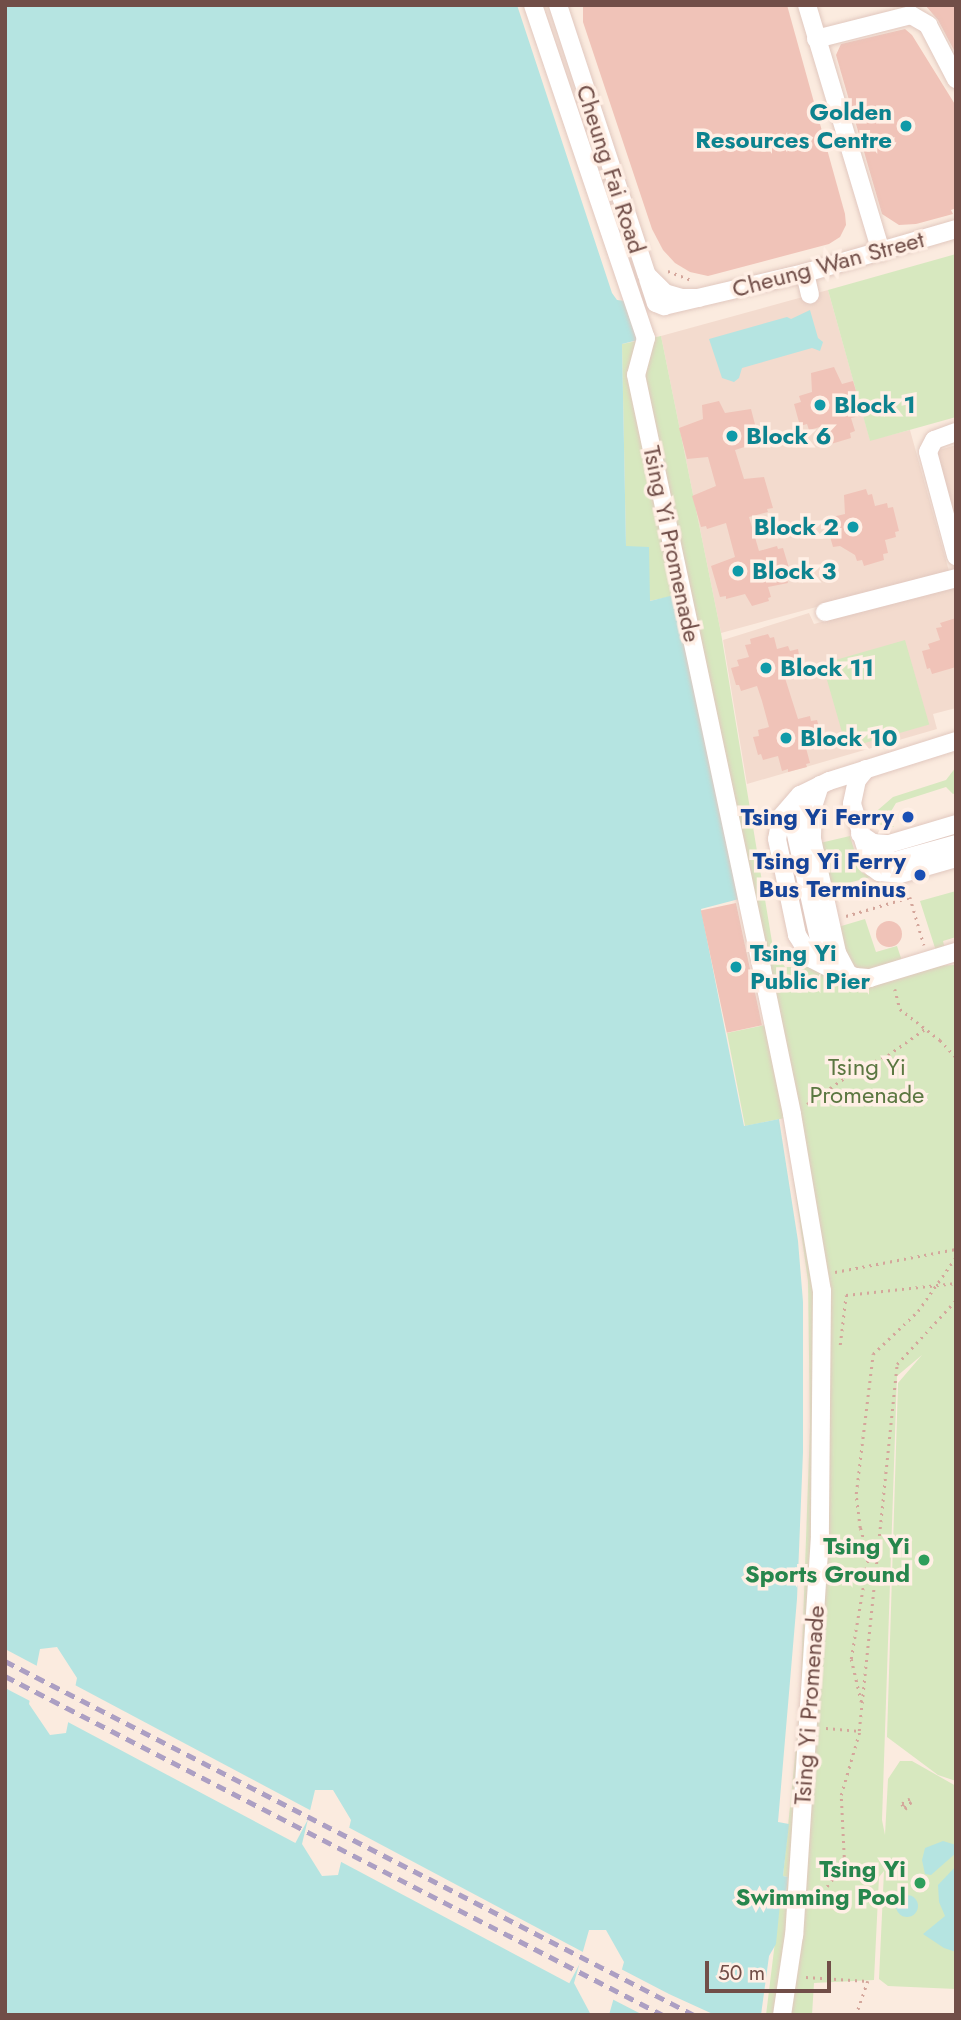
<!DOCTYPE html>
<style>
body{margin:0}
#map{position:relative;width:961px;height:2020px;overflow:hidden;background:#fbebdf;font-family:Jost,sans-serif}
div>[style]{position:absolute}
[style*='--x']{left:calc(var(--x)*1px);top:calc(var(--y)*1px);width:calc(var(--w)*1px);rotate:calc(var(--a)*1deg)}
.residential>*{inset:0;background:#f3dbce}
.green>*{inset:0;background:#d7e8bf;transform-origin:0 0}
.water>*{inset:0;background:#b5e4e1}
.round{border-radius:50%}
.pier>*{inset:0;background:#fbebdf;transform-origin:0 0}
.building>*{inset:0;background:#f0c3b8;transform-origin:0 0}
.path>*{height:2.5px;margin-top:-1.25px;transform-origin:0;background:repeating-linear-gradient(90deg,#d4a69b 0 2px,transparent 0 7px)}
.roads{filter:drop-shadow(0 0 2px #e1c8bf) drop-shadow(0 0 2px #e1c8bf)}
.minor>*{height:18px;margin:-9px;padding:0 9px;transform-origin:9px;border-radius:9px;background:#fff}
.rail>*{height:5px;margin-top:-2.5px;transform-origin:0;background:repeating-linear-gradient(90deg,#ac9fc3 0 10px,transparent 0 17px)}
.dots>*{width:19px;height:19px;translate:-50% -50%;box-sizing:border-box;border:4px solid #ffefe5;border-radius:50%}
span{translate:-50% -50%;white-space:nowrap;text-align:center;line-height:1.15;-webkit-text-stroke:7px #ffefe5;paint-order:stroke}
.culture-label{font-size:24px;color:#0d838f;font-weight:700}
.right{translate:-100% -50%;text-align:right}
.left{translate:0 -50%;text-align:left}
.street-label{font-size:24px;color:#714e48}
.transit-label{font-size:24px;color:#164399;font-weight:700}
.park-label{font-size:24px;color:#5b7741}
.leisure-label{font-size:24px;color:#27864d;font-weight:700}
.frame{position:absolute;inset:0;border:7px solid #714e48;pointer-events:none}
.scale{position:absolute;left:705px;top:1961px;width:126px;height:32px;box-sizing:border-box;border:4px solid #714e48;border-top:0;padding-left:9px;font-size:21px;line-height:24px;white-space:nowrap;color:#714e48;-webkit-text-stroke:5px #ffefe5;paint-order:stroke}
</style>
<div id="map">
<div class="residential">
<i style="clip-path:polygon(828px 290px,870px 440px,910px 430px,949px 571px,721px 633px,661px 336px)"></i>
<i style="clip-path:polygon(956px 445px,956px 522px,936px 451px)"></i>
<i style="clip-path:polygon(956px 586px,956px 708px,933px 714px,937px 729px,747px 784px,723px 640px,809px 613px,814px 624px)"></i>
</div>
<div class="green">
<i style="clip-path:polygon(956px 254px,956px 417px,870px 441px,828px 290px)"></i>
<i style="clip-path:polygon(661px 336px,721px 633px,773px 948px,785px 967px,850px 967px,838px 927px,865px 919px,876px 952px,897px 946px,902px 961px,886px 967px,956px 965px,956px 1781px,938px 1775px,887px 1737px,898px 1383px,922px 1355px,897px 1376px,882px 1820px,885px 1835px,888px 1779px,900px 1761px,912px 1761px,956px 1786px,956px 1989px,888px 1986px,879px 1979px,884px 1871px,879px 1877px,874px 1980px,814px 1983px,812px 2015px,766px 2015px,781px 1893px,786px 1894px,788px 1877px,783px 1876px,800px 1707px,810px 1427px,808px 1281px,785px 1118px,745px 1126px,727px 1033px,770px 1024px,739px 902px,674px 596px,649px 601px,649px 547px,626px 547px,622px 344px)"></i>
<i style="left:905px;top:640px;width:88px;height:86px;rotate:74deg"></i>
<i style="clip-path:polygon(956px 767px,956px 793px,953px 794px,946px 787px,896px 803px,890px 813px,894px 827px,881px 825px,871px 816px,893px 797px,946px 780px)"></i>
<i style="clip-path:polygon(850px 836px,861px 872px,871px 877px,829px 888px,820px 843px)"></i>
<i style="clip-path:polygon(956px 891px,956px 937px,943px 941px,945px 949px,936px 951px,920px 901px)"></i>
</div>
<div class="water">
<i style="clip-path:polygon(evenodd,5px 5px,517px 5px,612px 293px,617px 300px,625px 301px,638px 340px,622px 344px,626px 546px,649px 547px,650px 601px,674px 595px,739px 899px,701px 909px,744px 1126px,779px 1119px,798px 1241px,803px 1302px,803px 1452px,797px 1599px,778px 1822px,789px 1824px,783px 1876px,788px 1877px,786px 1894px,781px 1894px,776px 1944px,769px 1956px,761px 2015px,609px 2015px,624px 1962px,606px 1930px,589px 1930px,574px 1983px,591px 2015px,5px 2015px,5px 5px,57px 1647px,77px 1678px,66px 1733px,50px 1735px,29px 1704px,40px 1649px,57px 1647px,5px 5px,315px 1790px,333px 1790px,351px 1820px,338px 1875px,322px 1876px,302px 1844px,315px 1790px)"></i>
<i style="clip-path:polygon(810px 310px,818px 338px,823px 342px,820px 351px,812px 348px,742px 368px,739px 378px,734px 382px,722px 378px,709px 339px,787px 317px,791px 319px)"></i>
<i style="clip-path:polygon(943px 1841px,956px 1845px,956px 1853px,931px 1875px,925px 1874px,922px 1860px,925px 1848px)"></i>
<i style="clip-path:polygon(956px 1866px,956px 1952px,944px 1948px,923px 1934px,945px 1916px,939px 1902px,938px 1885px)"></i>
<i class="round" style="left:896px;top:1895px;width:22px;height:22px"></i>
</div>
<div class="pier">
<i style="clip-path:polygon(5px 1649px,39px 1667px,32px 1702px,5px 1688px)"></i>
<i style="left:73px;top:1684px;width:271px;height:36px;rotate:28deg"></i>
<i style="left:346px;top:1826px;width:271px;height:34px;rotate:28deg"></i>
<i style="clip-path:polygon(619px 1968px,669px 1994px,715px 2015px,643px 2015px,612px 1999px)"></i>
</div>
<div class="building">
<i style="clip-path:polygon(583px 5px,787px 5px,845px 214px,846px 225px,840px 237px,829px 244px,708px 276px,690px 272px,675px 263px,663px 250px,652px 229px,583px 22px)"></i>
<i style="clip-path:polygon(925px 5px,956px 5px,956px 54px,938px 20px)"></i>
<i style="clip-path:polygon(905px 29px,912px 35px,956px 106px,956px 208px,951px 210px,953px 214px,916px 224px,899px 225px,882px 214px,836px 55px,841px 44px)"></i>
<i style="clip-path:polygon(834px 367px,842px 384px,853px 381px,863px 415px,851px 418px,855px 431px,850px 433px,851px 438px,831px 444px,829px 438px,824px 440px,820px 427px,809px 430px,807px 424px,800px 426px,794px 404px,801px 402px,799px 396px,812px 392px,811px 373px)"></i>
<i style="clip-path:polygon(719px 401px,725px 413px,751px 409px,759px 440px,754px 441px,754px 444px,735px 450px,744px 479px,764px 477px,773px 508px,767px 509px,768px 512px,749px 517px,759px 551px,777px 546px,778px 549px,783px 548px,792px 578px,787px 580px,788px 583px,768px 587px,771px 597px,768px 598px,769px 601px,752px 606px,745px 594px,726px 599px,726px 596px,720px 597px,711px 566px,735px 557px,726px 523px,707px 529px,706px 526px,701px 527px,692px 496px,716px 486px,708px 457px,687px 459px,679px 428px,703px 419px,702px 405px)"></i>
<i style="clip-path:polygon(866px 489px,868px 495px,872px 494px,875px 506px,887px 503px,888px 508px,893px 507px,899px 531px,895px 532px,896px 537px,885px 540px,888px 553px,883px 554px,884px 560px,864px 566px,862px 560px,857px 561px,855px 555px,840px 546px,833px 547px,827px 526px,834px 524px,832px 517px,845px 514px,844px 495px)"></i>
<i style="clip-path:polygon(956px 618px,956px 667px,932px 674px,930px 668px,927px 669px,922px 651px,930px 649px,928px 644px,940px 640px,936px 628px,942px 627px,940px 623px)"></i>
<i style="clip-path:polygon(768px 634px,770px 638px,774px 637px,777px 649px,788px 646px,790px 651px,798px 649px,802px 674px,785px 678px,798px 719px,810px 716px,811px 721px,817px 720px,822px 737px,819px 738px,821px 744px,806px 748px,810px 763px,806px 764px,807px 767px,788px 772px,788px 769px,782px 771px,778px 756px,763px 760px,761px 754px,758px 755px,753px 737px,759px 736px,758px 730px,769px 727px,762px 701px,757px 686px,741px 691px,739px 685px,736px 685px,731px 668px,739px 666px,737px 660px,749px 657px,745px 645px,751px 644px,750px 639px)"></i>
<i style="left:736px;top:903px;width:125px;height:36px;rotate:78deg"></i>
<i class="round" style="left:876px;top:921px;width:26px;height:26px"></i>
</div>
<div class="path">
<i style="--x:668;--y:271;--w:26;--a:21"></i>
<i style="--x:846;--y:916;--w:67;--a:-16.5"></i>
<i style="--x:910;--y:897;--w:50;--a:73.7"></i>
<i style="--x:895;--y:989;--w:21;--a:76"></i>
<i style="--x:900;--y:1009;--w:51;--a:37.8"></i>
<i style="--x:940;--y:1040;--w:23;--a:47"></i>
<i style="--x:807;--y:1104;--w:60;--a:-34.8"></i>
<i style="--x:856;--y:1070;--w:35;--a:-25"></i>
<i style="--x:888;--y:1055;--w:45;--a:-35.1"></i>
<i style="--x:835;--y:1272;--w:123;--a:-10.8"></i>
<i style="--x:840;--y:1345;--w:50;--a:-83.2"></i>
<i style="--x:846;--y:1295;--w:111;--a:-6.2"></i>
<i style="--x:861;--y:1702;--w:44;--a:-103.1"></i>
<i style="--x:851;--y:1659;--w:103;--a:-80.5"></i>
<i style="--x:868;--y:1557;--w:30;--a:-105"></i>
<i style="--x:860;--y:1528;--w:34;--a:-97"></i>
<i style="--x:856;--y:1494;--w:141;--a:-83.1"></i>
<i style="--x:873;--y:1354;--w:62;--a:-43.7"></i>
<i style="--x:918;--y:1311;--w:66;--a:-54.9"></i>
<i style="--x:826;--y:1728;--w:33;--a:5"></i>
<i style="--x:859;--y:1731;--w:369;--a:-84.1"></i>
<i style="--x:897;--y:1364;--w:87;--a:-47.3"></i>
<i style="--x:910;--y:1799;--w:9;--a:148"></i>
<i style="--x:902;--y:1804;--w:4;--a:56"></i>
<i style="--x:904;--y:1807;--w:9;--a:-36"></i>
<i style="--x:905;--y:1809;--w:9;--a:-49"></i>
<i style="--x:814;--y:1903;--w:33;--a:-52"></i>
<i style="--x:834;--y:1877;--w:22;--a:-63"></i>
<i style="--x:844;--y:1857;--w:62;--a:-92.8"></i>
<i style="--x:841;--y:1795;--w:68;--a:-73.7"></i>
<i style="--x:806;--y:1977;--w:62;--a:3.7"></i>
<i style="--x:868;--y:1981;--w:36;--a:109"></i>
<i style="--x:856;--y:2014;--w:18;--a:3"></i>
</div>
<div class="roads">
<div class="minor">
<i style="--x:533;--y:5;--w:352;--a:71.3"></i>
<i style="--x:646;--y:338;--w:38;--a:105"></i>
<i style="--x:636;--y:375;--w:607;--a:78.02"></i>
<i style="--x:762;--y:969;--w:148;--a:78.3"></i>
<i style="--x:792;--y:1114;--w:180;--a:80.4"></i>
<i style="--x:822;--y:1291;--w:245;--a:90.5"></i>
<i style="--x:820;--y:1536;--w:400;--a:93.7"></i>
<i style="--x:794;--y:1935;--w:81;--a:98.5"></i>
<i style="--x:558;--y:5;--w:284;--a:71.8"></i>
<i style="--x:647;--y:275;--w:25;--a:45"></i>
<i style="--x:665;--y:293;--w:17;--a:17"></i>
<i style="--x:681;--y:298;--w:18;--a:0"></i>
<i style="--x:807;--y:5;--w:258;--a:73.3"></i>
<i style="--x:816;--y:39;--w:98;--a:-14.2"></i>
<i style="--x:911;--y:15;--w:20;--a:30"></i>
<i style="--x:928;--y:25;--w:61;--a:62.6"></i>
<i style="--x:805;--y:273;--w:22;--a:77"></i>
<i style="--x:648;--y:279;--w:25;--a:72"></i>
<i style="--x:656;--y:303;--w:9;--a:21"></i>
<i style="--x:664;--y:306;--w:145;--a:-13.2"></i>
<i style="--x:805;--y:273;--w:157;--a:-16.2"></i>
<i style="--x:956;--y:432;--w:23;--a:160"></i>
<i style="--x:934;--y:440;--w:13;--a:117"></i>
<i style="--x:928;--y:452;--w:108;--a:74.9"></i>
<i style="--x:825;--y:612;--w:135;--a:-14.5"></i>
<i style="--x:956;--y:741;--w:133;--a:162.5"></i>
<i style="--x:829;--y:781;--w:32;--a:154"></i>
<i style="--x:800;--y:795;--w:29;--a:131"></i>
<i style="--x:781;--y:817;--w:22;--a:100"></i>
<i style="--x:777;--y:839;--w:98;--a:78.2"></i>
<i style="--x:797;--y:935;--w:28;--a:58"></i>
<i style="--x:812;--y:959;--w:37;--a:27"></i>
<i style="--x:845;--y:976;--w:25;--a:5"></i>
<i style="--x:870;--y:978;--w:90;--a:-16.8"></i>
<i style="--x:866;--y:769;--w:14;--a:129"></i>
<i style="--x:857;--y:780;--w:25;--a:102"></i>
<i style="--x:852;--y:804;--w:66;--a:72.4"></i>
<i style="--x:872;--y:867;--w:9;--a:36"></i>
<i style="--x:879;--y:872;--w:21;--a:5"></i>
<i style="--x:900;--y:874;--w:58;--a:-15.9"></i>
<i style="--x:820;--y:785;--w:23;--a:108"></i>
<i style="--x:813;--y:807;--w:32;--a:92"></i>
<i style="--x:812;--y:839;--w:117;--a:77.6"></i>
<i style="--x:837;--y:953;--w:24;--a:62"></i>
<i style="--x:848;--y:974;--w:8;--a:23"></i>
<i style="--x:800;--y:795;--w:35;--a:98"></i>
<i style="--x:795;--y:830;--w:130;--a:77.6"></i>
<i style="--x:823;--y:957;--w:17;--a:54"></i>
<i style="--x:860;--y:834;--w:16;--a:35"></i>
<i style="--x:873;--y:843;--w:16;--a:4"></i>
<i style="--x:889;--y:844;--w:70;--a:-16.6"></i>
<i style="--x:866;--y:854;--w:12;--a:31"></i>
<i style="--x:876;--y:860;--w:19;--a:3"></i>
<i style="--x:895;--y:861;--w:63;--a:-15.6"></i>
</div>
</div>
<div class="rail">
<i style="--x:5;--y:1661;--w:775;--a:27.19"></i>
<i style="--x:5;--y:1676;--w:740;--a:27.26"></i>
</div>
<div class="dots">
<i style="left:906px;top:126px;background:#0f9aa8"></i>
<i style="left:820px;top:405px;background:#0f9aa8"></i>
<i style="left:732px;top:436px;background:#0f9aa8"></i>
<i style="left:853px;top:527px;background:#0f9aa8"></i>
<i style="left:738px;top:571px;background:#0f9aa8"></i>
<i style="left:766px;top:668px;background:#0f9aa8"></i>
<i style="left:786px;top:738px;background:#0f9aa8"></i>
<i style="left:908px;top:817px;background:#1a4fb4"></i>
<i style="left:920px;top:875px;background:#1a4fb4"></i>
<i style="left:736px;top:967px;background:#0f9aa8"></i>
<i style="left:924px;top:1560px;background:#2e9e5b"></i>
<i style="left:920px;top:1883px;background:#2e9e5b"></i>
</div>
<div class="culture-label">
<span class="right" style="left:892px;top:126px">Golden<br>Resources Centre</span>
<span class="left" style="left:834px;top:405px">Block 1</span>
<span class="left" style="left:746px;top:436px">Block 6</span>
<span class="right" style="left:839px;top:527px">Block 2</span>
<span class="left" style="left:752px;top:571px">Block 3</span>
<span class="left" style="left:780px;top:668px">Block 11</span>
<span class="left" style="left:800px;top:738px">Block 10</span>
<span class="left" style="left:750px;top:967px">Tsing Yi<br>Public Pier</span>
</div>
<div class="street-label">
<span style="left:611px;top:169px;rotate:72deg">Cheung Fai Road</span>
<span style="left:828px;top:264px;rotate:-15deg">Cheung Wan Street</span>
<span style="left:672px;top:544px;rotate:78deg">Tsing Yi Promenade</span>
<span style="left:809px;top:1705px;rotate:-86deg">Tsing Yi Promenade</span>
</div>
<div class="transit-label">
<span class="right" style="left:894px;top:817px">Tsing Yi Ferry</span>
<span class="right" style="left:906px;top:875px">Tsing Yi Ferry<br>Bus Terminus</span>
</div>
<div class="park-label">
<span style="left:867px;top:1081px">Tsing Yi<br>Promenade</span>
</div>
<div class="leisure-label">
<span class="right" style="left:910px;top:1560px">Tsing Yi<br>Sports Ground</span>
<span class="right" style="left:906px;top:1883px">Tsing Yi<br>Swimming Pool</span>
</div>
<div class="frame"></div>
<div class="scale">50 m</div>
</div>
